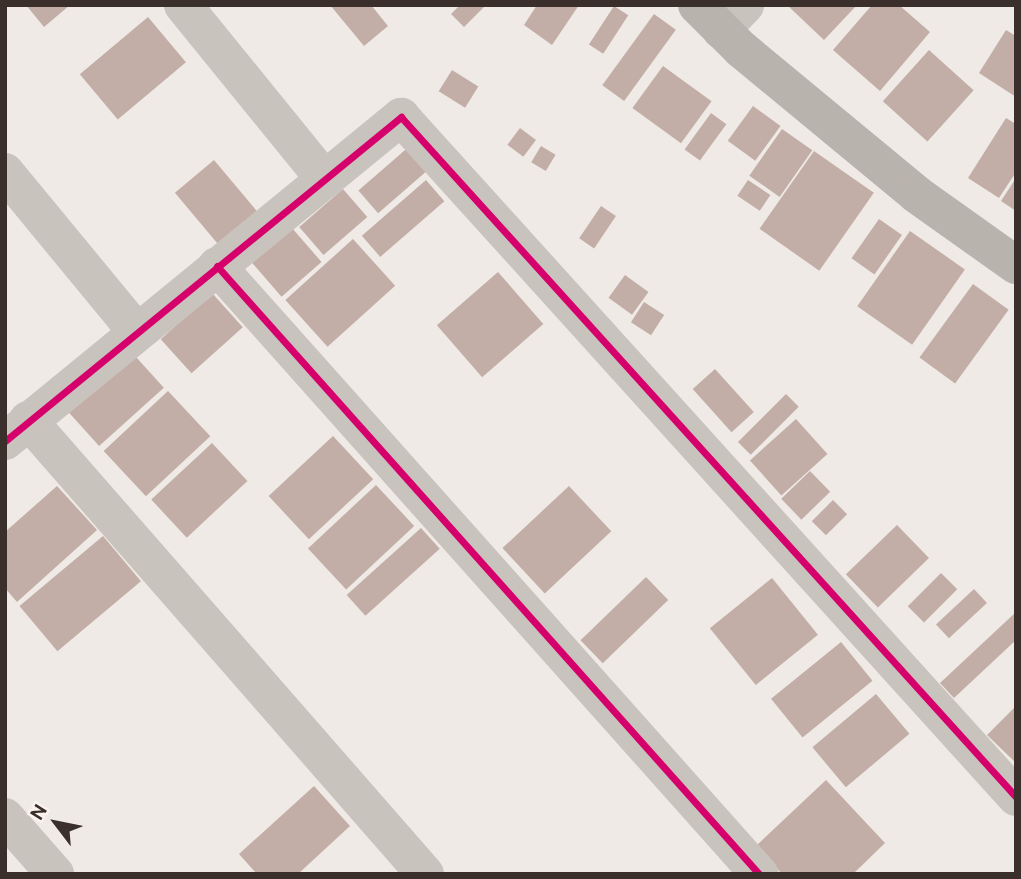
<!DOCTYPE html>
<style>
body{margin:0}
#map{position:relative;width:1021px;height:879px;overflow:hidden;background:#efeae5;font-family:Ubuntu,sans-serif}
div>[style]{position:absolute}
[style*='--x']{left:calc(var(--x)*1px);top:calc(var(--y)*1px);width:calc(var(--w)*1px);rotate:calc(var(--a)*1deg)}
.building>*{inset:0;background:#c2aea7;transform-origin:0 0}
.minor>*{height:38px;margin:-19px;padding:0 19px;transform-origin:19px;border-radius:19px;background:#c9c3be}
.secondary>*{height:38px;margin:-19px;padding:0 19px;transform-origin:19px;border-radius:19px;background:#b9b3ae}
.cycleway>*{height:7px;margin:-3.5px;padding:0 3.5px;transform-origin:3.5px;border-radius:3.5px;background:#d6006c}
span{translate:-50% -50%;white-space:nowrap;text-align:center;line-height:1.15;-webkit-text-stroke:7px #fbf4ee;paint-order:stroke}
.frame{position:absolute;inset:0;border:7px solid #3a2f2b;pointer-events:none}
.north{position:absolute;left:21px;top:788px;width:70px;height:70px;-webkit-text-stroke:5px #fbf4ee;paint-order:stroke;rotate:302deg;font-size:19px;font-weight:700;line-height:28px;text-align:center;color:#3a2f2b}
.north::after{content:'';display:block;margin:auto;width:24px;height:32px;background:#3a2f2b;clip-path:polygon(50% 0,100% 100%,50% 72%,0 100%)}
</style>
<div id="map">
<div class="building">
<i style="clip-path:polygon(26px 5px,70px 5px,44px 27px)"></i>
<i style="clip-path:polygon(330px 5px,371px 5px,388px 26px,364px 46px)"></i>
<i style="clip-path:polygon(460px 5px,486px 5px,464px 27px,451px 14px)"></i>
<i style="clip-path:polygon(537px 5px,579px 5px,552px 45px,524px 25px)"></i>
<i style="clip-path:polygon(787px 5px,857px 5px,824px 40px)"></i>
<i style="clip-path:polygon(872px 5px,899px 5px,930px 32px,880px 91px,833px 50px)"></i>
<i style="left:614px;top:6px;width:17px;height:46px;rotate:33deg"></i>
<i style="left:654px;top:14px;width:27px;height:88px;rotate:36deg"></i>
<i style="left:148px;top:17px;width:59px;height:89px;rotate:50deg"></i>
<i style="clip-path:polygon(1006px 30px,1016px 36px,1016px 97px,979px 73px)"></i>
<i style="left:929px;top:50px;width:60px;height:69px;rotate:42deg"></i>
<i style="left:663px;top:66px;width:60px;height:52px;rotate:36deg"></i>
<i style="left:452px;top:70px;width:31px;height:25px;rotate:32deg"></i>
<i style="left:753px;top:106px;width:34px;height:43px;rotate:36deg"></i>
<i style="left:711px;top:113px;width:19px;height:45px;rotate:36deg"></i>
<i style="clip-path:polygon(1006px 118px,1016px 124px,1016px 172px,999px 198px,968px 178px)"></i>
<i style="left:520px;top:128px;width:20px;height:21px;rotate:37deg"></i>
<i style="left:782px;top:129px;width:37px;height:57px;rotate:35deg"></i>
<i style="left:412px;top:144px;width:30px;height:71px;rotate:49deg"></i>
<i style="left:541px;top:146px;width:17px;height:19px;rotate:31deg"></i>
<i style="left:814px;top:151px;width:73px;height:95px;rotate:35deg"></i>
<i style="left:214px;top:160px;width:76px;height:51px;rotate:50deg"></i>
<i style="clip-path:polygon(1016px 178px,1016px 211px,1001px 201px)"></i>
<i style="left:426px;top:180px;width:28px;height:85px;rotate:49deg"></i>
<i style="left:748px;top:180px;width:27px;height:19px;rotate:34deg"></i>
<i style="left:343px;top:189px;width:37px;height:58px;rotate:49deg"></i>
<i style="left:601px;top:206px;width:18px;height:39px;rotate:34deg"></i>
<i style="left:879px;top:219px;width:28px;height:48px;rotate:35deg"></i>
<i style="left:292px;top:228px;width:45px;height:53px;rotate:49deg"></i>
<i style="left:910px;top:231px;width:67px;height:92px;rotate:35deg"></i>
<i style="left:353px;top:239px;width:63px;height:91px;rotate:48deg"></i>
<i style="left:498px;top:272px;width:69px;height:81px;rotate:49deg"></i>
<i style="left:625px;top:275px;width:29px;height:28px;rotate:36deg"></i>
<i style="left:973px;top:284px;width:44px;height:91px;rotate:36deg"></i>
<i style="left:212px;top:293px;width:46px;height:69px;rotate:48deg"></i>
<i style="left:644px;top:302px;width:24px;height:24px;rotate:33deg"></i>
<i style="left:127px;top:347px;width:55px;height:87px;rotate:48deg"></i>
<i style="left:715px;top:369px;width:58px;height:30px;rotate:48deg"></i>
<i style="left:168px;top:391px;width:62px;height:88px;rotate:47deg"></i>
<i style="left:786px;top:394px;width:18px;height:68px;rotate:45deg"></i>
<i style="left:796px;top:419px;width:47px;height:62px;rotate:48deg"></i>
<i style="left:333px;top:436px;width:59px;height:88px;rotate:47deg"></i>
<i style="left:212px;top:443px;width:52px;height:83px;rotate:47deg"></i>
<i style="left:810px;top:471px;width:29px;height:40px;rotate:46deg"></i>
<i style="left:376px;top:485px;width:56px;height:93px;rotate:47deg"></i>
<i style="clip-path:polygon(57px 486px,97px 530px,17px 602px,5px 588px,5px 532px)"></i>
<i style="left:569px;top:486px;width:62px;height:91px;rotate:47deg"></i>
<i style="left:833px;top:500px;width:20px;height:30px;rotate:45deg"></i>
<i style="left:897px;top:525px;width:46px;height:71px;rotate:46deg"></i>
<i style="left:421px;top:528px;width:28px;height:100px;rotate:48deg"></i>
<i style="left:103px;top:536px;width:59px;height:109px;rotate:50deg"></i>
<i style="left:941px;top:573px;width:23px;height:47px;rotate:45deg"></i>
<i style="left:646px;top:577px;width:32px;height:91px;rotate:46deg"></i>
<i style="left:772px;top:578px;width:73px;height:80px;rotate:51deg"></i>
<i style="left:974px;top:589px;width:19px;height:52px;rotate:47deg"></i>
<i style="clip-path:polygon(1016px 612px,1016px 640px,954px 698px,940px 683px)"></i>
<i style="left:841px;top:642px;width:50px;height:90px;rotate:51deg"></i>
<i style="left:876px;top:694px;width:52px;height:83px;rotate:50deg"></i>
<i style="clip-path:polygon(1016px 706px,1016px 763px,987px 735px)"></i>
<i style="clip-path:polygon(826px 780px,885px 843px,853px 874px,782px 874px,756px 846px)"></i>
<i style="clip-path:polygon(314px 786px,350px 826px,298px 874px,257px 874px,239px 854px)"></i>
</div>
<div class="minor">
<i style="--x:183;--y:5;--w:225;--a:50.9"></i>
<i style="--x:721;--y:30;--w:35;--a:-46"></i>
<i style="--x:5;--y:172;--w:207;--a:50.5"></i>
<i style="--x:217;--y:266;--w:815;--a:48.28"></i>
<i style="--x:28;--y:420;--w:603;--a:48.83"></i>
<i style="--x:5;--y:441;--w:512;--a:-39.29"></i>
<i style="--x:401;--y:117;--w:917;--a:47.87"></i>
<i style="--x:5;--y:817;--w:76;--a:48.7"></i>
</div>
<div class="secondary">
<i style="--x:697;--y:5;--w:62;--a:45"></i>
<i style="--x:741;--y:49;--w:227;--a:39.6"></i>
<i style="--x:916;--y:194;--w:123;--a:35.4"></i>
</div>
<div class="cycleway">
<i style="--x:217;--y:266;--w:815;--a:48.28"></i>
<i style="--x:5;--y:441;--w:512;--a:-39.29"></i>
<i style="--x:401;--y:117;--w:917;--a:47.87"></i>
</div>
<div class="frame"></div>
<div class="north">N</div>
</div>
